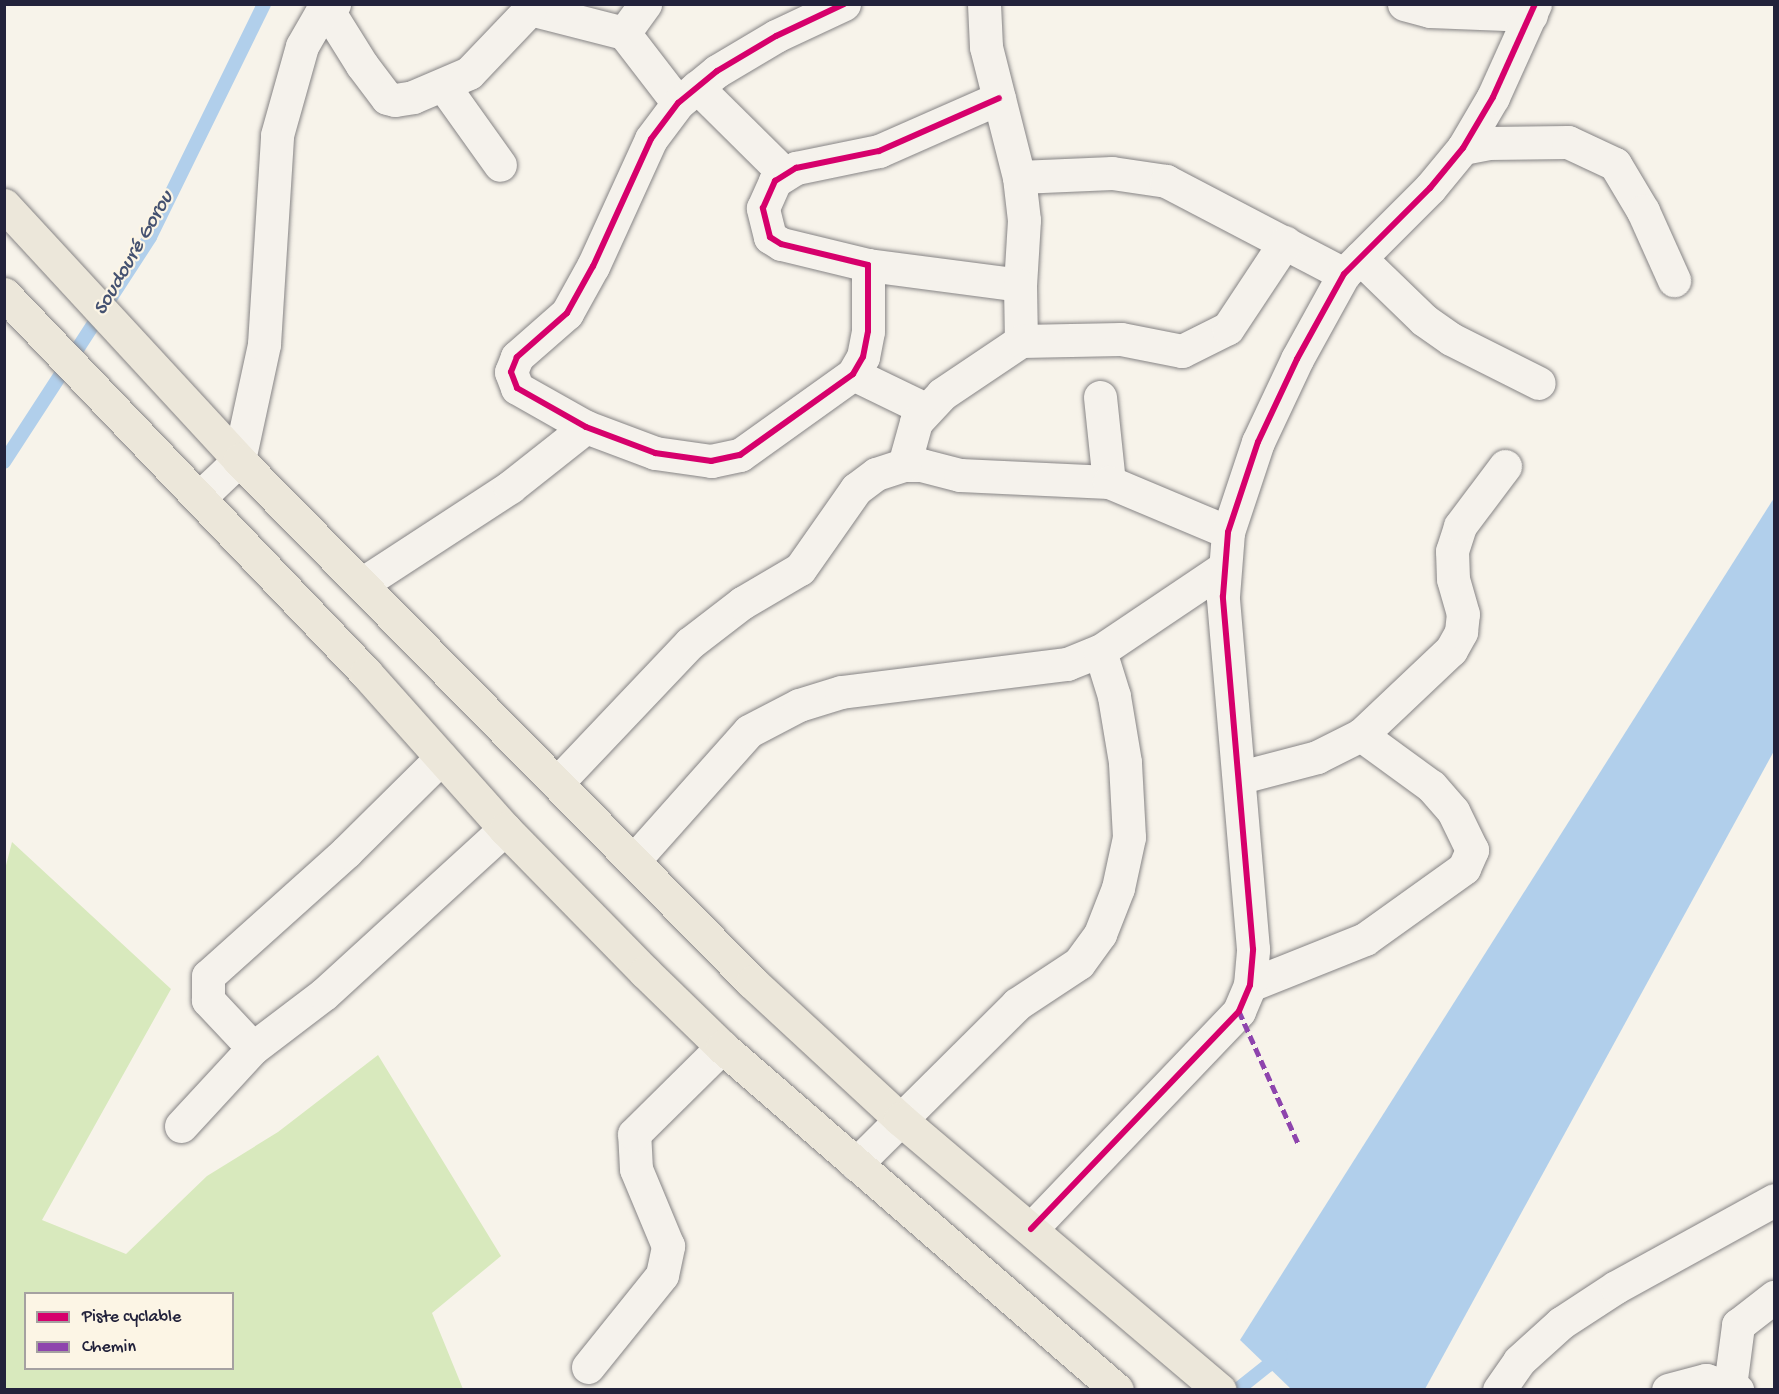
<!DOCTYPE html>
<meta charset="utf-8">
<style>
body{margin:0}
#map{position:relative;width:1779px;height:1394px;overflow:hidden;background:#f7f3ea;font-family:"Gochi Hand",sans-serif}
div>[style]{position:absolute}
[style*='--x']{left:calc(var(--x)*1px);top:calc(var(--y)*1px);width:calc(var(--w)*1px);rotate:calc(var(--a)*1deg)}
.green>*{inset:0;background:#d8e9bd}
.water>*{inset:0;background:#b1cfeb}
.stream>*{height:14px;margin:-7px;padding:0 7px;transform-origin:7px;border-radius:7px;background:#b1cfeb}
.roads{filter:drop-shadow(0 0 2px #868485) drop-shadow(0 0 2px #868485)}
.minor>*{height:33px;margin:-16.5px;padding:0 16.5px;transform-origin:16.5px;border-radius:16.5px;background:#f5f2ec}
.major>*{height:33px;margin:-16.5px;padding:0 16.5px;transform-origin:16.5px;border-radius:16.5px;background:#ece7da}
.quiet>*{height:4.5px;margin-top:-2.25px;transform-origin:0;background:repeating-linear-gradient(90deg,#8e44ad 0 9px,transparent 0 13.5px)}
.cycleway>*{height:6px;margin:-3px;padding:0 3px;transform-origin:3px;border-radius:3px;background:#d6006c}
span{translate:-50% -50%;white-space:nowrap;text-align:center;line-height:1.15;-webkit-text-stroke:4.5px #fcf5e5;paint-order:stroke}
.water-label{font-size:21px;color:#445170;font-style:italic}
.frame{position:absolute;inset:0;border:6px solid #22223b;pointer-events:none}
.legend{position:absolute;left:24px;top:1292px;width:210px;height:78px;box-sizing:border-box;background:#fcf5e5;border:2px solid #a5a1a1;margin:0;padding:8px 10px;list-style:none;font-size:18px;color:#22223b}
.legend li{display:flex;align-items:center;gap:12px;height:30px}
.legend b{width:30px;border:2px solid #a5a1a1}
</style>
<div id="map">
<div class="green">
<i style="clip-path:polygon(evenodd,12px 842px,171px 989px,42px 1220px,126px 1254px,207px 1176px,278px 1132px,378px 1055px,501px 1256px,432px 1313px,463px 1389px,5px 1389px,4px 873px,12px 842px,26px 1294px,232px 1294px,232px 1368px,26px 1368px,26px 1294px)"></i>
</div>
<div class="water">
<i style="clip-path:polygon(1774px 498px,1774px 751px,1425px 1389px,1291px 1389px,1240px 1340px)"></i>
</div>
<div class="stream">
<i style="--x:4;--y:462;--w:268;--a:-57"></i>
<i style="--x:150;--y:237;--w:259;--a:-63.9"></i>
<i style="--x:1237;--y:1390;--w:56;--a:-38.5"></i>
</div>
<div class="roads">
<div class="minor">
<i style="--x:528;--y:4;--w:5;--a:68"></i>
<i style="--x:530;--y:9;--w:97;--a:14.3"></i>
<i style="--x:624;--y:33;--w:88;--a:52.4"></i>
<i style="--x:844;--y:4;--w:75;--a:154.8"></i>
<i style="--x:776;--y:36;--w:69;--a:149.3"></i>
<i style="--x:717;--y:71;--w:50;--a:140.6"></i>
<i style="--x:678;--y:103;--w:45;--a:126.9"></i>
<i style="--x:651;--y:139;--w:140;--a:114.5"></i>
<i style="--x:593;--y:266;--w:54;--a:119"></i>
<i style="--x:567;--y:313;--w:67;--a:138.7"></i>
<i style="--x:517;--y:357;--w:16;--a:112"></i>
<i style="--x:511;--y:372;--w:17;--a:69"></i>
<i style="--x:517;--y:388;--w:79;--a:29.5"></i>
<i style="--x:586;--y:427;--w:74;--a:20.6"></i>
<i style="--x:655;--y:453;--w:57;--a:8.1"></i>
<i style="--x:711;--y:461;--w:30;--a:-12"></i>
<i style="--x:740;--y:455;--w:139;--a:-35.6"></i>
<i style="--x:853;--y:374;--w:20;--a:-60"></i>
<i style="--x:863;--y:357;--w:26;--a:-79"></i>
<i style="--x:868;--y:331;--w:66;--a:-90"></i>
<i style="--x:868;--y:265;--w:89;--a:-166.4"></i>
<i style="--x:781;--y:244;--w:13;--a:-148"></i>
<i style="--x:770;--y:237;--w:30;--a:-104"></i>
<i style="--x:763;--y:208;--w:30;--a:-66"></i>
<i style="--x:775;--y:181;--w:25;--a:-32"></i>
<i style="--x:796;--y:168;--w:85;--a:-11.6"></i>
<i style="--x:879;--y:151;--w:131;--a:-23.8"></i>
<i style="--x:984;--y:4;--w:43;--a:87.3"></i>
<i style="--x:986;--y:47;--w:134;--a:75.8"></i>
<i style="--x:1019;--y:177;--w:43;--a:83.4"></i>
<i style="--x:1024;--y:220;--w:65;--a:93.5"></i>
<i style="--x:1404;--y:4;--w:27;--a:15"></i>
<i style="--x:1430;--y:11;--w:101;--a:2.3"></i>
<i style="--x:327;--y:9;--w:66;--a:58"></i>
<i style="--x:362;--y:65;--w:41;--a:52.9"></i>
<i style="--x:387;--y:98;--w:8;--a:14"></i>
<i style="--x:395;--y:100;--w:18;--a:-9"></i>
<i style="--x:413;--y:97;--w:61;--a:-23.2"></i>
<i style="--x:469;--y:73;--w:88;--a:-46.4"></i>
<i style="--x:624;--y:33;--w:36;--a:-54"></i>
<i style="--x:443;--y:85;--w:98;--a:54.5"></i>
<i style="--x:697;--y:87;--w:122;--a:44.7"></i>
<i style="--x:1463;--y:148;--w:25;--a:-11"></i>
<i style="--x:1488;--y:143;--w:80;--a:-0.7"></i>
<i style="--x:1568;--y:142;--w:52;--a:25.1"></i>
<i style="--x:1615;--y:164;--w:55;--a:59.2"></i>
<i style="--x:1643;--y:211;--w:76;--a:65.8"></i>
<i style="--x:1019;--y:177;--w:93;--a:-2.5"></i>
<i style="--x:1112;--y:173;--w:55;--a:8.4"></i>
<i style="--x:1166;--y:181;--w:201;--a:27.6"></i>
<i style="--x:1360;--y:258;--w:89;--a:44.1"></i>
<i style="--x:1424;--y:320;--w:33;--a:35"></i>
<i style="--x:1451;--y:339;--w:98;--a:26.6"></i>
<i style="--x:868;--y:265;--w:153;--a:7.5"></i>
<i style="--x:1020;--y:285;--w:56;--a:89"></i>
<i style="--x:853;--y:374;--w:80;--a:25.9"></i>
<i style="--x:1100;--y:397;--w:85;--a:84"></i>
<i style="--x:904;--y:465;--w:17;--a:0"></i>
<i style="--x:921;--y:465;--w:40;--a:14.4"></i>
<i style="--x:960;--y:475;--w:149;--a:2.7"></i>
<i style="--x:1109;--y:482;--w:129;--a:22.8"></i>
<i style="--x:199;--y:498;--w:55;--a:-43.5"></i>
<i style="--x:239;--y:460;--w:119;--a:-77.8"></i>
<i style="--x:264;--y:344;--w:209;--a:-86.4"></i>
<i style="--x:277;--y:135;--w:92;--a:-74.3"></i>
<i style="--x:302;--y:46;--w:38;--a:-60"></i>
<i style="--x:321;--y:13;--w:16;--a:-35"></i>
<i style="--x:363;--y:583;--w:176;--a:-33.1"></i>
<i style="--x:510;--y:487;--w:97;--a:-38.3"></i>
<i style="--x:1241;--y:777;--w:79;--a:-14.7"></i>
<i style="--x:1317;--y:757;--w:49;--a:-26.6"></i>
<i style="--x:1361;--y:735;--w:124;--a:-43.4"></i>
<i style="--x:1451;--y:650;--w:21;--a:-61"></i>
<i style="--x:1461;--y:632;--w:18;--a:-84"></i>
<i style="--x:1463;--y:614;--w:36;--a:-106"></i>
<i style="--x:1453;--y:579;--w:28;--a:-92"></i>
<i style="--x:1452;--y:551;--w:26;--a:-72"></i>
<i style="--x:1460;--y:526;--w:75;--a:-53.1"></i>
<i style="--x:557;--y:783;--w:193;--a:-46.5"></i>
<i style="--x:690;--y:643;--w:66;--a:-37.6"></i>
<i style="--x:742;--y:603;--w:67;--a:-30.4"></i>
<i style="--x:800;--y:569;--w:98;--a:-55"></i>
<i style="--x:856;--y:489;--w:25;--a:-37"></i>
<i style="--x:876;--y:474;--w:29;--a:-18"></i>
<i style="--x:904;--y:465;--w:45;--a:-74.4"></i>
<i style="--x:916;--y:422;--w:38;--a:-47"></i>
<i style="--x:942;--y:394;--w:95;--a:-33.9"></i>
<i style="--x:1021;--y:341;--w:100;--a:-1.1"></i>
<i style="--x:1121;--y:339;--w:62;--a:11.1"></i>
<i style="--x:1182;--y:351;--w:51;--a:-26.6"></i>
<i style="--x:1228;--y:328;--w:103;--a:-56.5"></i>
<i style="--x:635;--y:859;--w:171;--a:-48.3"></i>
<i style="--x:749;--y:731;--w:56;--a:-27.5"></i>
<i style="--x:799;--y:705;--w:44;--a:-17.2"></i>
<i style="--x:841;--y:692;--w:228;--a:-7.1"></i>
<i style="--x:1067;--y:664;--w:35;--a:-22"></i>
<i style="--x:1100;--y:651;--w:147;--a:-33.9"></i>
<i style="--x:1250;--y:985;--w:124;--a:-21.8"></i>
<i style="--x:1365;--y:939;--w:122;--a:-35.6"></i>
<i style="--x:1464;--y:868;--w:20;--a:-66"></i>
<i style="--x:1472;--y:850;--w:43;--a:-116"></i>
<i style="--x:1453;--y:811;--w:33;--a:-131"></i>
<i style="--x:1431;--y:786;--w:87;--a:-143.9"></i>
<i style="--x:253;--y:1048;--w:66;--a:-133.2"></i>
<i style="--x:208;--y:1000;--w:24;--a:-90"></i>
<i style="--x:208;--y:976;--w:186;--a:-41.9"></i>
<i style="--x:346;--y:852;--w:134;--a:-44.7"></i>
<i style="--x:181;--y:1126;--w:106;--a:-47.3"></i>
<i style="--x:253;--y:1048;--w:89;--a:-37.3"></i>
<i style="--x:324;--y:994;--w:245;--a:-42.4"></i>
<i style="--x:856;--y:1164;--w:227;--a:-44.8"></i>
<i style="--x:1017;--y:1004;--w:74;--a:-33.5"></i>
<i style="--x:1079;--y:963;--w:36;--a:-54"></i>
<i style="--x:1100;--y:934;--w:49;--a:-68.6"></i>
<i style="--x:1118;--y:888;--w:52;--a:-77.8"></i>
<i style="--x:1129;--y:837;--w:75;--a:-93.1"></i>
<i style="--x:1125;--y:762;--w:67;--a:-99.5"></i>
<i style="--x:1114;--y:696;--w:47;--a:-107.3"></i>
<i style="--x:1031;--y:1229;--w:301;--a:-46.3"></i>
<i style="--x:1239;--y:1011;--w:28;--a:-67"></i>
<i style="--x:1250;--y:985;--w:36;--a:-85"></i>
<i style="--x:1253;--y:949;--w:354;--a:-94.9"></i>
<i style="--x:1223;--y:596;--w:64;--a:-85.5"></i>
<i style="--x:1228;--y:532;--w:95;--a:-71.6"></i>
<i style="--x:1258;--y:442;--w:92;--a:-64.8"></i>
<i style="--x:1297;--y:359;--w:97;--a:-61.1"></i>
<i style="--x:1344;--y:274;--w:122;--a:-45"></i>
<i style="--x:1430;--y:188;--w:52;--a:-50.5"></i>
<i style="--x:1463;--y:148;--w:59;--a:-59.5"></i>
<i style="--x:1493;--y:97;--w:102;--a:-65.7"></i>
<i style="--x:588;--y:1367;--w:118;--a:-51.2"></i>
<i style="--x:662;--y:1275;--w:30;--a:-78"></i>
<i style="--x:668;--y:1246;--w:83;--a:-112.6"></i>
<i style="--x:636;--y:1169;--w:35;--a:-93"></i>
<i style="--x:634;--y:1134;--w:124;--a:-44.7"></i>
<i style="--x:1730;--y:1386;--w:62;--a:-82.5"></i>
<i style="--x:1738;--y:1325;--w:46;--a:-37.9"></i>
<i style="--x:1499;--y:1390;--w:35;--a:-55"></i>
<i style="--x:1519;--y:1361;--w:57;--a:-42.1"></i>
<i style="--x:1561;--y:1323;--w:66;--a:-33.2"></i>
<i style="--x:1616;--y:1287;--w:180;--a:-28.8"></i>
<i style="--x:1668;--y:1390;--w:39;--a:-15"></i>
<i style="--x:1706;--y:1380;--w:33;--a:18"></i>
</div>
<div class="major">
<i style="--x:4;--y:205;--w:347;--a:47.3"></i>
<i style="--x:239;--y:460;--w:732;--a:45.5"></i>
<i style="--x:752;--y:982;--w:202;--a:42.8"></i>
<i style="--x:900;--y:1119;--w:419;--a:40.3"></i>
<i style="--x:4;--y:294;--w:524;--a:46.31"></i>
<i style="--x:366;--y:673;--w:209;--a:48.3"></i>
<i style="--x:505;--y:829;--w:200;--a:45.6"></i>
<i style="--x:645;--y:972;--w:107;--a:44.2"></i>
<i style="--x:722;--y:1047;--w:523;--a:40.97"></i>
</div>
</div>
<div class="quiet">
<i style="--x:1239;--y:1011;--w:147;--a:65.9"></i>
</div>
<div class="cycleway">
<i style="--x:844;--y:4;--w:75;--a:154.8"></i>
<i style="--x:776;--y:36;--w:69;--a:149.3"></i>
<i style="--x:717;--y:71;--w:50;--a:140.6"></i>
<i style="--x:678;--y:103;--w:45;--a:126.9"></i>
<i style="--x:651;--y:139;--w:140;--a:114.5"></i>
<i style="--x:593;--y:266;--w:54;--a:119"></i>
<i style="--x:567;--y:313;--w:67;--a:138.7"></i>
<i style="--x:517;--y:357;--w:16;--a:112"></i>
<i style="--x:511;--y:372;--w:17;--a:69"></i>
<i style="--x:517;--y:388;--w:79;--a:29.5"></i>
<i style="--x:586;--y:427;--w:74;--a:20.6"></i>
<i style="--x:655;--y:453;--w:57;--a:8.1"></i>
<i style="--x:711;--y:461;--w:30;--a:-12"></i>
<i style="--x:740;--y:455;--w:139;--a:-35.6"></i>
<i style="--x:853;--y:374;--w:20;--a:-60"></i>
<i style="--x:863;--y:357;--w:26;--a:-79"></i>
<i style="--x:868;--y:331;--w:66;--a:-90"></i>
<i style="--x:868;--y:265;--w:89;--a:-166.4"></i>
<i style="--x:781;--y:244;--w:13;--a:-148"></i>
<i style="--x:770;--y:237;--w:30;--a:-104"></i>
<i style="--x:763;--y:208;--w:30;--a:-66"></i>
<i style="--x:775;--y:181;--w:25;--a:-32"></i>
<i style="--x:796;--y:168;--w:85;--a:-11.6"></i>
<i style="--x:879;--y:151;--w:131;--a:-23.8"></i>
<i style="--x:1031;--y:1229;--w:301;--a:-46.3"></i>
<i style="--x:1239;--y:1011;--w:28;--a:-67"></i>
<i style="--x:1250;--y:985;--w:36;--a:-85"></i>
<i style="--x:1253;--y:949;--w:354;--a:-94.9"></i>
<i style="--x:1223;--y:596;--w:64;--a:-85.5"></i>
<i style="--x:1228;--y:532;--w:95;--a:-71.6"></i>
<i style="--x:1258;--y:442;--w:92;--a:-64.8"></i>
<i style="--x:1297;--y:359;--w:97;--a:-61.1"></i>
<i style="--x:1344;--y:274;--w:122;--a:-45"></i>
<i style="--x:1430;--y:188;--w:52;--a:-50.5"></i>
<i style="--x:1463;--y:148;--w:59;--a:-59.5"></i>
<i style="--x:1493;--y:97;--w:102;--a:-65.7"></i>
</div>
<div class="water-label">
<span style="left:135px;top:254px;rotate:-60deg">Soudouré Gorou</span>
</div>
<div class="frame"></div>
<ul class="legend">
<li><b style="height:8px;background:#d6006c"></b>Piste cyclable</li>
<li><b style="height:8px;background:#8e44ad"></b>Chemin</li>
</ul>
</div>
